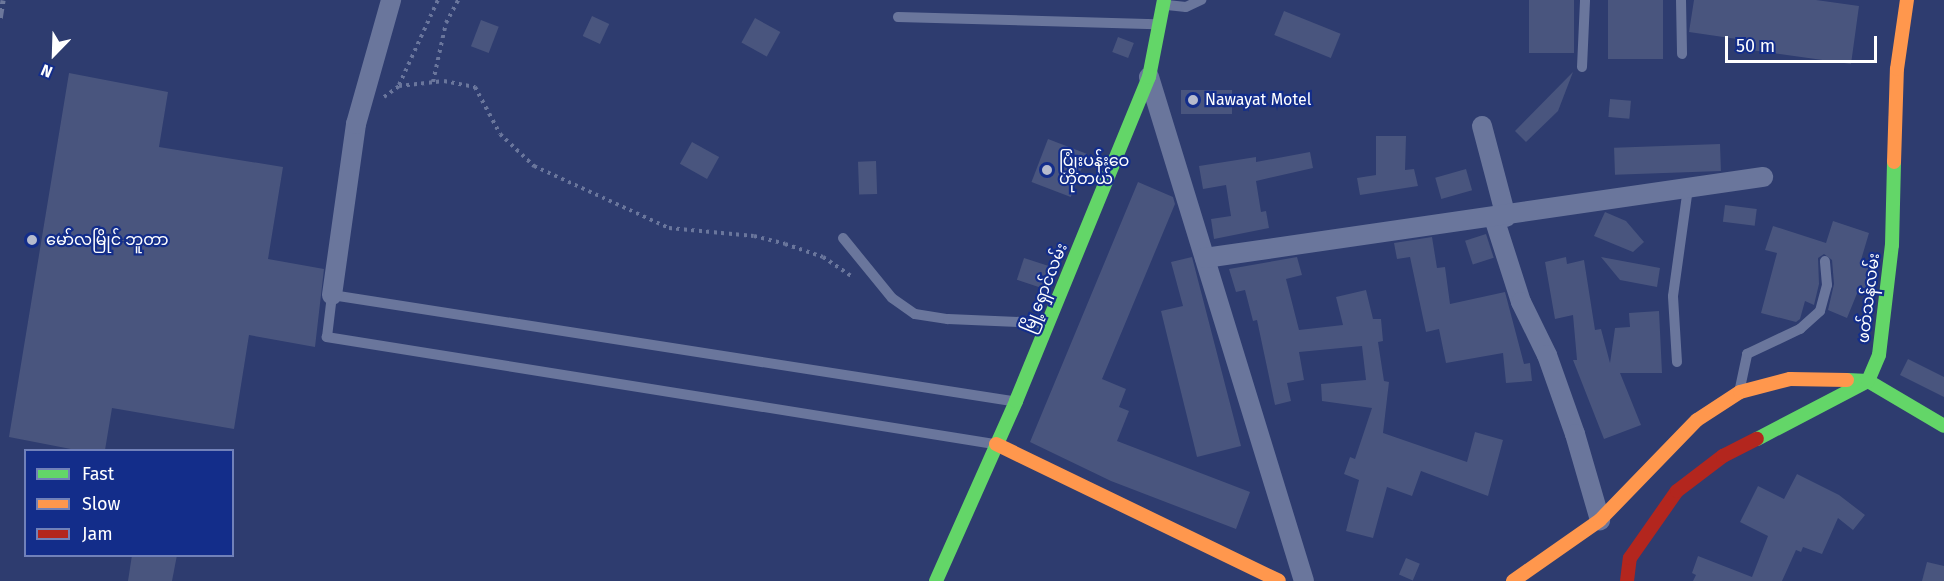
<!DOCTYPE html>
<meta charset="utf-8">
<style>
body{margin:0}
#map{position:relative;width:1944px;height:581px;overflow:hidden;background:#2e3c6f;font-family:"Fira Sans","Noto Sans Myanmar",sans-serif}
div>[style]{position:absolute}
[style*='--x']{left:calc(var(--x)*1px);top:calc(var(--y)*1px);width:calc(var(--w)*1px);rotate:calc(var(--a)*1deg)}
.building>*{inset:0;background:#49557e;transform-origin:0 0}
.path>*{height:4px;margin-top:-2px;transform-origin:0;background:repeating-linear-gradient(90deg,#6a769c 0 3px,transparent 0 7.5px)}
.lane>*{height:10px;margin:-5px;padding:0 5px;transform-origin:5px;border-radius:5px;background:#6a769c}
.street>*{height:20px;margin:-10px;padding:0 10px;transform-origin:10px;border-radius:10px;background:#6a769c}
.fast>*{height:14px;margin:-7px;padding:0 7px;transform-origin:7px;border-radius:7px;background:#63d668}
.slow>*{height:14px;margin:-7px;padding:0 7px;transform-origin:7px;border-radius:7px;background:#ff974d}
.jam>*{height:14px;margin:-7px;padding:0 7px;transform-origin:7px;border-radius:7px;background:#b3261e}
.rail>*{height:4.5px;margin-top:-2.25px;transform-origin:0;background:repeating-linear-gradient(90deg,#6c779b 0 10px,transparent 0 14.5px)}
.dots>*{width:16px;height:16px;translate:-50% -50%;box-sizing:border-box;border:3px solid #132d8a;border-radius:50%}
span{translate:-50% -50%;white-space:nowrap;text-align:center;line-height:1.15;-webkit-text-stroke:4.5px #132d8a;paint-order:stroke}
.poi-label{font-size:16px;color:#fff}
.left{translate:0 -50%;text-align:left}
.street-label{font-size:16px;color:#fff}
.legend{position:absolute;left:24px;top:449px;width:210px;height:108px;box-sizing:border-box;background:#132d8a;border:2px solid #7181b9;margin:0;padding:8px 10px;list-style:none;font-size:18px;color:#fff}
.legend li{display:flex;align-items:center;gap:12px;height:30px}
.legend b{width:30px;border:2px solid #7181b9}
.north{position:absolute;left:24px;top:24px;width:60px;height:60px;-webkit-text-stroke:4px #132d8a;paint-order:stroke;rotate:203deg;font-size:16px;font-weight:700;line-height:24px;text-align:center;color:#fff}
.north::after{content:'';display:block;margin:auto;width:21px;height:27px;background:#fff;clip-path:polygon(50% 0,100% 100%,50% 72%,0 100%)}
.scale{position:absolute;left:1725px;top:36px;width:152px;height:27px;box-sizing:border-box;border:3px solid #fff;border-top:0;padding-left:8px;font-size:18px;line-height:21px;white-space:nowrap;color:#fff;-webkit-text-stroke:4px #132d8a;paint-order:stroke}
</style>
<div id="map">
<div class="building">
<i style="left:1529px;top:0;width:45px;height:53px"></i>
<i style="left:1608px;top:0;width:55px;height:59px"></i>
<i style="clip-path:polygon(1694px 0,1816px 0,1859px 6px,1851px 64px,1736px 48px,1737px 39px,1689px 32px)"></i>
<i style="left:1284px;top:11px;width:61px;height:26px;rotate:22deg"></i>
<i style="left:592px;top:16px;width:19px;height:22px;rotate:25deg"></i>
<i style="left:755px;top:18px;width:29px;height:28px;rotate:29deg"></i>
<i style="left:481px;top:20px;width:19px;height:28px;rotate:21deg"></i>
<i style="left:1118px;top:37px;width:17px;height:16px;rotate:21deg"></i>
<i style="clip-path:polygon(1573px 72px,1558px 111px,1526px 142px,1515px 131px)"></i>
<i style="clip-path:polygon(69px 73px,168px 92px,159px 147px,283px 167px,268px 259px,324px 269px,315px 347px,249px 335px,234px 429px,112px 408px,105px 450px,76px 450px,9px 437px)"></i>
<i style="left:1181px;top:90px;width:51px;height:24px"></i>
<i style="left:1610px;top:99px;width:21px;height:18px;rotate:5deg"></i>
<i style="clip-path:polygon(1376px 136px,1406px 136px,1405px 170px,1414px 169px,1418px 186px,1360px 195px,1357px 178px,1376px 175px)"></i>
<i style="left:1048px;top:139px;width:42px;height:46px;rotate:21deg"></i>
<i style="left:692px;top:142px;width:31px;height:25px;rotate:29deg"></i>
<i style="left:1720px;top:144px;width:27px;height:106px;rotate:88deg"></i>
<i style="clip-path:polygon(1310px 152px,1313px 168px,1256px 181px,1261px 212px,1266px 211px,1269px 228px,1214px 239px,1211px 219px,1231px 216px,1226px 185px,1203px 189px,1199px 166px,1256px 157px,1256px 162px)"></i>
<i style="left:876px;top:161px;width:33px;height:18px;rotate:88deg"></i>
<i style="left:1466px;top:169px;width:22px;height:32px;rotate:74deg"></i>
<i style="clip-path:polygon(1138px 182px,1173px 197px,1175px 204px,1102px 379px,1126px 389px,1119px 407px,1129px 411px,1117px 441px,1250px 492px,1236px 529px,1111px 481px,1030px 442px)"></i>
<i style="left:1725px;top:205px;width:32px;height:17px;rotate:7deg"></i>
<i style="clip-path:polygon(1605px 212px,1626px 221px,1644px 242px,1633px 252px,1594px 236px)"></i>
<i style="clip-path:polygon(1833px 221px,1869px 233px,1861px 260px,1873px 265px,1868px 295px,1858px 291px,1847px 318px,1828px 310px,1834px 284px,1832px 260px,1824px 254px,1818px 258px,1819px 284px,1814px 305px,1805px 301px,1800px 319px,1796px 322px,1761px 313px,1777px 253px,1765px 250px,1773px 226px,1826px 243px)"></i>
<i style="left:1486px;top:234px;width:25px;height:22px;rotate:72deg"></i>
<i style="clip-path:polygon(1432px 237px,1437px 268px,1445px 267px,1450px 304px,1505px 292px,1524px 364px,1530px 363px,1532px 381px,1506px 383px,1503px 353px,1446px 363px,1439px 329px,1426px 332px,1410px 257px,1397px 259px,1394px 243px)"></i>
<i style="clip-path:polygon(1192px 257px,1241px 446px,1197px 457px,1161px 311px,1183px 306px,1171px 262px)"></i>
<i style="clip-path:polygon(1297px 257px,1302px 275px,1286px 279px,1299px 330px,1343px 325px,1336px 297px,1366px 290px,1373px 319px,1381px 319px,1383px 341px,1378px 342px,1384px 381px,1389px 382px,1383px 433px,1467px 462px,1475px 432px,1503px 440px,1488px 496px,1421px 471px,1412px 496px,1387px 487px,1373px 538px,1346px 531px,1359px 480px,1344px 474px,1350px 457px,1355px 459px,1372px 408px,1322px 401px,1321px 384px,1366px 380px,1362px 346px,1299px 352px,1304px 380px,1287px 383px,1291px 401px,1275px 405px,1257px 320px,1253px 321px,1245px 290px,1236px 292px,1229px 269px)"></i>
<i style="clip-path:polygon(1566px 257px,1567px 264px,1584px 260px,1595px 330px,1601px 329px,1610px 363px,1615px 328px,1630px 327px,1629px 313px,1659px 311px,1662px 373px,1620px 373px,1641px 425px,1604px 439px,1573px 360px,1577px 360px,1573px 315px,1555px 319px,1545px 262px)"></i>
<i style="clip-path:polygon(1601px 257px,1660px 268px,1657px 287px,1620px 280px)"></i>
<i style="left:1024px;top:258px;width:26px;height:23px;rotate:18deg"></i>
<i style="clip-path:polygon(1908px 359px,1944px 377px,1944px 397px,1900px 375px)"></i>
<i style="clip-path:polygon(1797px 474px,1839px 495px,1865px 515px,1853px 530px,1838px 518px,1822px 554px,1803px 547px,1801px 552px,1796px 550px,1782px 581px,1693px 581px,1696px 575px,1692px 573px,1698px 556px,1752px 577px,1768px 536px,1740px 522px,1758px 486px,1784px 499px)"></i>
<i style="clip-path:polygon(132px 555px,177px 555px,172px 581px,128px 581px)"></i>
<i style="left:1406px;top:558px;width:15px;height:18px;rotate:23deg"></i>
<i style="clip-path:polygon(1927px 562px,1944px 566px,1944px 581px,1922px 581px)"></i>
</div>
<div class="path">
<i style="--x:433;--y:82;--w:60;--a:-77.6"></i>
<i style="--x:446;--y:23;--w:26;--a:-62"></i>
<i style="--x:399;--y:85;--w:94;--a:-65.4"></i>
<i style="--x:384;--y:97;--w:19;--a:-36"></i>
<i style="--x:399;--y:86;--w:45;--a:-6.3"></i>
<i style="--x:444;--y:81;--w:32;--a:11"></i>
<i style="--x:475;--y:87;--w:53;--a:62"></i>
<i style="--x:500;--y:134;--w:47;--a:43.3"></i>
<i style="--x:534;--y:166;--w:149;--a:24.7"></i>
<i style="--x:669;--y:228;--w:85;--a:5.4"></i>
<i style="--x:754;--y:236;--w:32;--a:14"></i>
<i style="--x:785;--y:244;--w:40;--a:18.9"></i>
<i style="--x:823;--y:257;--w:36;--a:34"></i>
</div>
<div class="lane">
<i style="--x:1681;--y:0;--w:54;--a:88.9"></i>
<i style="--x:1167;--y:5;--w:19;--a:6"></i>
<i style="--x:1186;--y:7;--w:17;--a:-25"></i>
<i style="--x:898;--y:17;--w:258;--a:1.6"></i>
<i style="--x:1582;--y:67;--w:67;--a:-87.4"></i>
<i style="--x:843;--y:238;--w:77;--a:50.8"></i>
<i style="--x:892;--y:298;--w:28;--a:35"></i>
<i style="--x:915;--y:314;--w:33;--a:9"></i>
<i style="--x:948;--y:319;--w:97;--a:2.4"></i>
<i style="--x:1677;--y:362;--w:66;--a:-93.5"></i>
<i style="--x:1673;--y:296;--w:109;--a:-82.1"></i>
<i style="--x:1740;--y:388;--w:35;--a:-78"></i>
<i style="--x:1747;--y:354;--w:59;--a:-25.3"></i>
<i style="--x:1800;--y:329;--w:27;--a:-42"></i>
<i style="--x:1820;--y:311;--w:27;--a:-75"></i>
<i style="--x:1827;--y:285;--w:24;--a:-95"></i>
<i style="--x:994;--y:444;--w:676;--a:-170.89"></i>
<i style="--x:327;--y:337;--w:42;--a:-83.2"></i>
<i style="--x:332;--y:295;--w:688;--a:8.86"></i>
</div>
<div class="street">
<i style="--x:1149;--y:77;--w:527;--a:72.91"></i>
<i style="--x:1482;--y:126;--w:94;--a:75.2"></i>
<i style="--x:1494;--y:218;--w:88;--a:72.2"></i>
<i style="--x:1521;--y:302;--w:59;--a:63.9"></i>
<i style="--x:1547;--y:355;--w:84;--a:70.5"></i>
<i style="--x:1575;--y:434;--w:90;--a:73.8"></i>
<i style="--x:1205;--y:258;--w:564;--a:-8.26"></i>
<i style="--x:332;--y:295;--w:173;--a:-82"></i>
<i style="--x:356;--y:124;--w:129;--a:-74.2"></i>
</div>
<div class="fast">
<i style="--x:1847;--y:380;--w:21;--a:3"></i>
<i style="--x:1868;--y:381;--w:88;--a:30.6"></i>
<i style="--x:1757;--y:439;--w:125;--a:-27.6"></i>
<i style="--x:1868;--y:381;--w:28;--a:-67"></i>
<i style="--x:1879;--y:355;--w:111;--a:-83.3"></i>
<i style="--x:1892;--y:245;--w:83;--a:-88.6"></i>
<i style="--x:936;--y:581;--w:197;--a:-66"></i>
<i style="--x:1016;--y:401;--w:350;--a:-67.7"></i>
<i style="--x:1149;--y:77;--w:78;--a:-79"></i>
</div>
<div class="slow">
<i style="--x:1894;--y:162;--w:93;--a:-88.2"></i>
<i style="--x:1897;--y:69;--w:70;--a:-81.8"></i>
<i style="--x:996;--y:444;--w:314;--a:25.8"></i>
<i style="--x:1513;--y:581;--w:106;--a:-35"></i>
<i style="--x:1600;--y:520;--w:139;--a:-45.9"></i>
<i style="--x:1697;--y:420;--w:51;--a:-33.1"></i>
<i style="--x:1740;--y:392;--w:52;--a:-14.6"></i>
<i style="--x:1790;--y:379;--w:57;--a:1"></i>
</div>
<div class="jam">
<i style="--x:1627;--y:581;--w:23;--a:-83"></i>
<i style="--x:1630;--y:558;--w:82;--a:-55"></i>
<i style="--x:1677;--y:491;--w:58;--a:-37.3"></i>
<i style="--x:1723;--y:456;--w:38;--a:-27"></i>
</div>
<div class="rail">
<i style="--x:0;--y:18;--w:18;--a:-81"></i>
</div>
<div class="dots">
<i style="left:1193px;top:100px;background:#b6bbcd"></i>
<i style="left:1047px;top:170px;background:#b6bbcd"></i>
<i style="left:32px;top:240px;background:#b6bbcd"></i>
</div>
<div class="poi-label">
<span class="left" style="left:1205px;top:100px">Nawayat Motel</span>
<span class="left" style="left:1059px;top:170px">ပြုံးပန်းဝေ<br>ဟိုတယ်</span>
<span class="left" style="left:46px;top:240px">မော်လမြိုင် ဘူတာ</span>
</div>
<div class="street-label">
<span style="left:1045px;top:288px;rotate:-68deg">မြို့ရှောင်လမ်း</span>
<span style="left:1869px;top:298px;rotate:-83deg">ဖတ်သန်လမ်း</span>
</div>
<ul class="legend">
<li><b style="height:8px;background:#63d668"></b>Fast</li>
<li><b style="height:8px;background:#ff974d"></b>Slow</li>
<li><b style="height:8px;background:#b3261e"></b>Jam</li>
</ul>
<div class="north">N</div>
<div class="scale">50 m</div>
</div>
